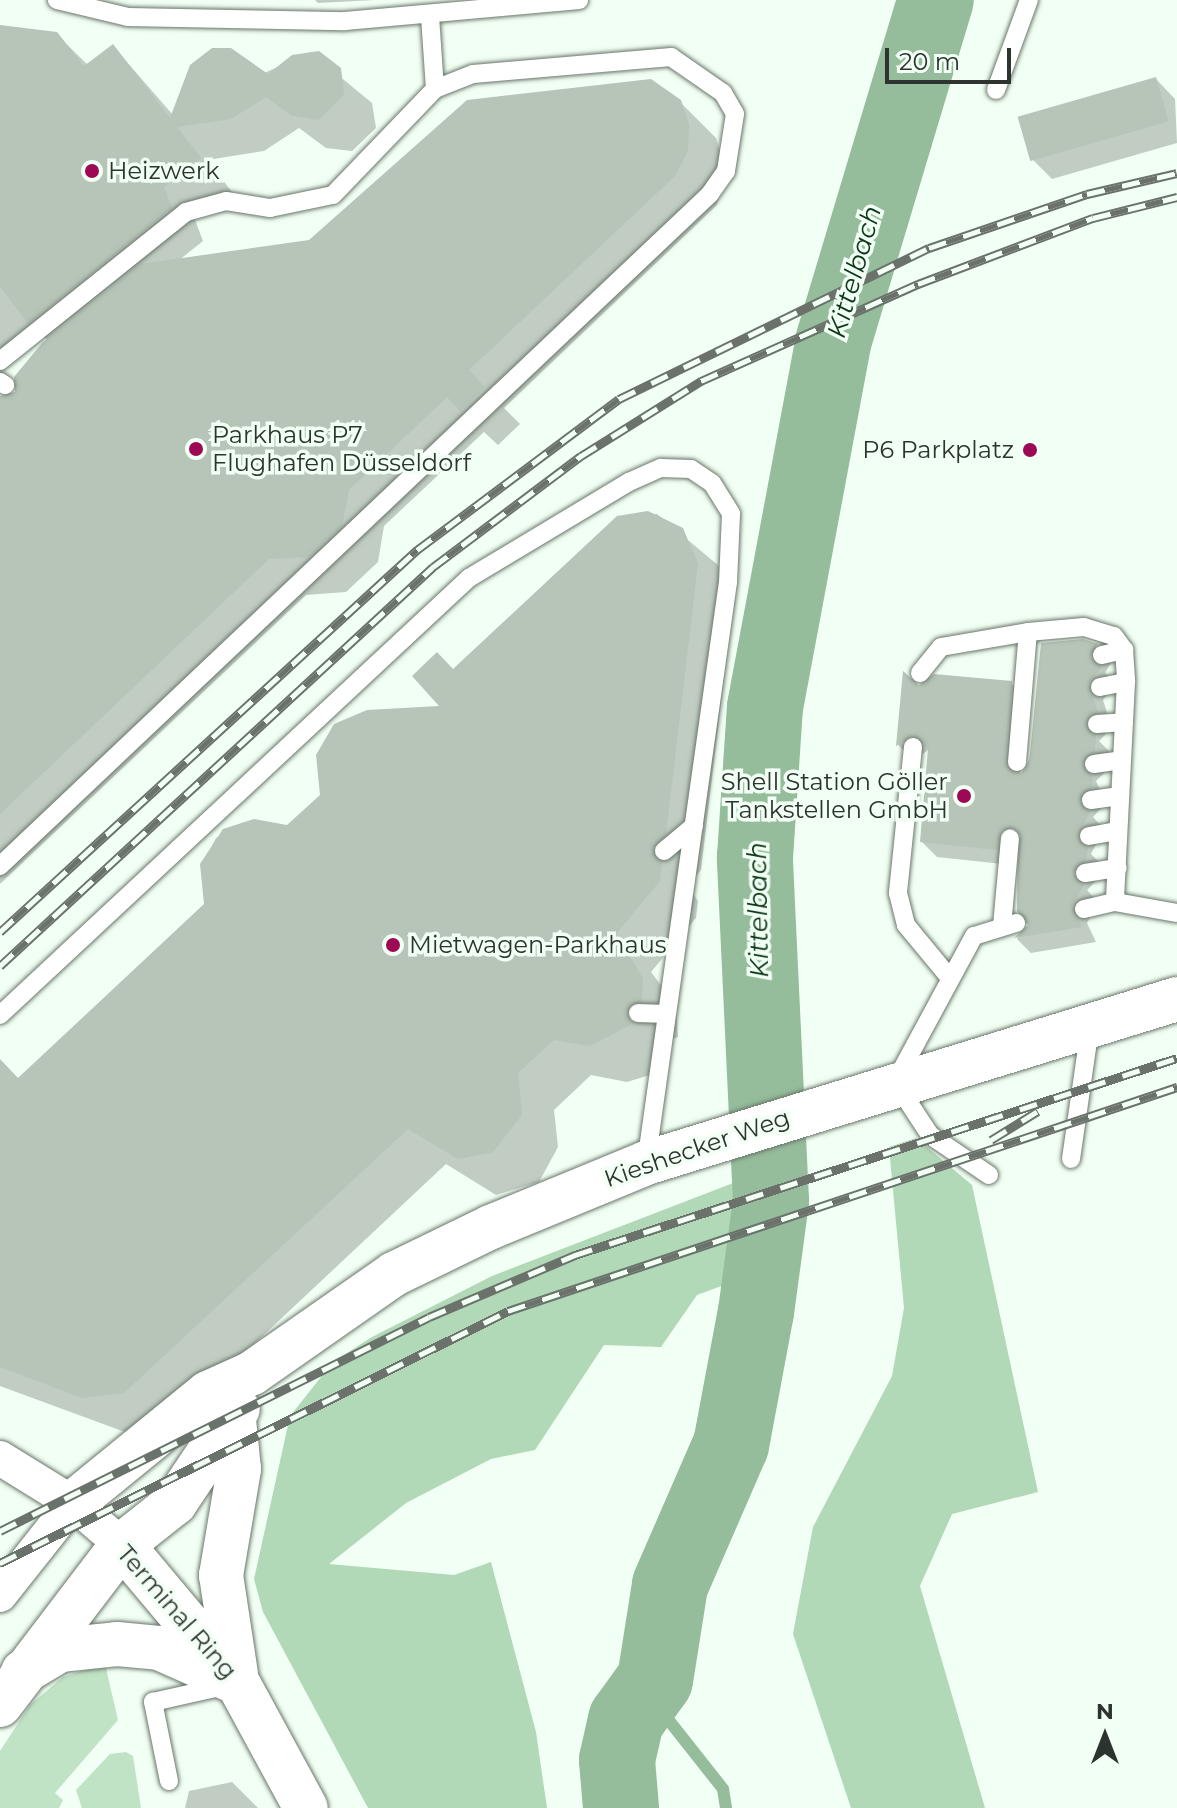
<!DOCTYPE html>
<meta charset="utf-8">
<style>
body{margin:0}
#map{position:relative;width:1177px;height:1808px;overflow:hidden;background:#f2fff4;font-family:Montserrat,sans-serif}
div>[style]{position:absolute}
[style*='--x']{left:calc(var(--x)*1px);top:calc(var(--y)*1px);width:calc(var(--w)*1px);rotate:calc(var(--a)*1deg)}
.green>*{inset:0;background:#c0e2c5}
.forest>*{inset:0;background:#b1d8b7}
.shadow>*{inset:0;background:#0003}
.stream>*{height:12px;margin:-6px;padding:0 6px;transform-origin:6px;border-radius:6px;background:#95bc9b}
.river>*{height:76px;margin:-38px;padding:0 38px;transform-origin:38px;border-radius:38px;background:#95bc9b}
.building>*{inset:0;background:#b6c5b8;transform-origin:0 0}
.roads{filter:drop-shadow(0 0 2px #69766a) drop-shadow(0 0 2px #69766a)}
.lane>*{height:18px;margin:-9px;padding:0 9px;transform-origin:9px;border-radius:9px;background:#fff}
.street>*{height:34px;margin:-17px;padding:0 17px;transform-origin:17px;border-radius:17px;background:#fff}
.secondary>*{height:44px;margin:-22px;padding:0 22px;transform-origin:22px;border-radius:22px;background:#fff}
.highway>*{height:44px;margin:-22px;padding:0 22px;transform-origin:22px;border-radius:22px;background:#fff}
.rail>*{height:9px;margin-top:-4.5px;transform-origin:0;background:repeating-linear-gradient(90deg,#f2fff4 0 18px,#6a726b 0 36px);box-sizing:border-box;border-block:2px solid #6a726b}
.dots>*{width:22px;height:22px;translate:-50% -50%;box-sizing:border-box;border:4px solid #f2fff4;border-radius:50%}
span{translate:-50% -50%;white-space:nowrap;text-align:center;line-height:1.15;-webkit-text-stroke:7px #f2fff4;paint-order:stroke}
.poi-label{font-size:24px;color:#2d332e}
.left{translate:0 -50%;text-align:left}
.right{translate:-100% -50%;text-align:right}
.street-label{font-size:24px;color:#2d332e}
.water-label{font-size:26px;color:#0b3818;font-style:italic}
.north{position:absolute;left:1065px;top:1696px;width:80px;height:80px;-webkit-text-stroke:6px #f2fff4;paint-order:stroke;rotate:0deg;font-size:22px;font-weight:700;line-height:32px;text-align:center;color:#2d332e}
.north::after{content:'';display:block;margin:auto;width:28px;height:36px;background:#2d332e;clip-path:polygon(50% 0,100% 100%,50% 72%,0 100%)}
.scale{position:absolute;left:885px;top:48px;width:126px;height:36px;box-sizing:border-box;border:4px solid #2d332e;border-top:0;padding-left:10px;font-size:24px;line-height:28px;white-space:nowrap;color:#2d332e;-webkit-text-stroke:6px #f2fff4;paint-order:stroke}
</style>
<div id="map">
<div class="green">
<i style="clip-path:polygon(105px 1664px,118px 1720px,55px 1793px,63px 1800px,59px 1808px,0 1808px,0 1751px,30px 1705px,63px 1677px)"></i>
<i style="clip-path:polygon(126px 1752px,133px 1756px,141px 1808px,82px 1808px,76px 1790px,110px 1754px)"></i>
</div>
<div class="forest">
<i style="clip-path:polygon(916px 1138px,972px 1185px,1038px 1492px,952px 1514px,920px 1586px,985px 1808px,851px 1808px,793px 1634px,813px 1527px,892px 1376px,904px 1308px,889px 1147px)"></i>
<i style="clip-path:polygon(754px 1175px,746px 1277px,697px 1295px,661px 1347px,604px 1345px,535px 1450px,491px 1459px,406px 1503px,329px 1564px,454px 1575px,491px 1562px,536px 1732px,547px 1808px,368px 1808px,263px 1612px,254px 1579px,290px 1416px,333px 1362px,372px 1337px,492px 1276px)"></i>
</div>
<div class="shadow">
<i style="clip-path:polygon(315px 0,375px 0,318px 3px)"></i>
<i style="clip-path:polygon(0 27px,56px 34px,88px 65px,113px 46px,173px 115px,310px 52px,372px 103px,376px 128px,352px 151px,326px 148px,299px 128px,264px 151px,207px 160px,232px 192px,195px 220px,203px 241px,178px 261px,310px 242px,679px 101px,716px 138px,726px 171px,717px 205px,504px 408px,520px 424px,498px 445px,484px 432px,384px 526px,378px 562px,346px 592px,306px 595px,0 884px,0 405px,18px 391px,48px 341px,39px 332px,0 361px)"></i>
<i style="clip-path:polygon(1156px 79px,1175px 99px,1177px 143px,1052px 179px,1033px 160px)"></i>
<i style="clip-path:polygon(657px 514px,719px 566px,733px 602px,701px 870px,687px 885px,698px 901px,696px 918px,651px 972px,676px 1005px,678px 1037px,663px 1042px,650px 1075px,627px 1082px,591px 1075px,554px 1110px,558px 1147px,539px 1182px,496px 1195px,446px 1164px,174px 1419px,133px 1435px,0 1386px,0 1066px,18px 1080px,206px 905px,202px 865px,216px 838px,244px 822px,288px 827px,444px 707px,453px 672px,617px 517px)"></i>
<i style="clip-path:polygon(1083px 641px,1112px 661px,1105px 673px,1116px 683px,1103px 700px,1112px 728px,1099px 741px,1111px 753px,1110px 767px,1096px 781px,1106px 803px,1093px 817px,1104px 829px,1091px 854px,1102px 865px,1101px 876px,1087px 890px,1098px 902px,1087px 923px,1096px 942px,1031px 953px,1017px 939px,1030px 925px,1018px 841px,1012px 865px,937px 857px,922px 842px,930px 749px,913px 760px,898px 745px,905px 676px,919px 687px,1011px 683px,1026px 699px,1020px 779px)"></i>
<i style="clip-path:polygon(232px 1782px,258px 1808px,185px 1808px,189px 1791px)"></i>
</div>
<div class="stream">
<i style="--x:655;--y:1680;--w:40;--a:72"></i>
<i style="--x:667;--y:1718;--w:90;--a:51.7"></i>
<i style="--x:723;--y:1789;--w:19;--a:81"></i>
</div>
<div class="river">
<i style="--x:621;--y:1808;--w:48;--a:-94.8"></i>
<i style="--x:617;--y:1760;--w:41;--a:-77.3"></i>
<i style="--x:626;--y:1720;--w:49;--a:-54.1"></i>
<i style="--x:655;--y:1680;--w:96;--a:-81"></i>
<i style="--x:670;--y:1585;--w:153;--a:-66.5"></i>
<i style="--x:731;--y:1445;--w:135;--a:-79.4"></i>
<i style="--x:756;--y:1312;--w:112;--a:-82.3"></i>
<i style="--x:771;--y:1201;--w:344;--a:-92.7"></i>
<i style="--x:755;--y:857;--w:150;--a:-86.2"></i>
<i style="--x:765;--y:707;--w:374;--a:-79.4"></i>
<i style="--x:834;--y:339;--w:354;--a:-73.3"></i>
</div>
<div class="building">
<i style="clip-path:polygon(0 25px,57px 32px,84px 66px,113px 44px,170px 118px,190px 65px,212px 48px,231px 48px,268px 74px,292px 55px,319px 51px,341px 68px,344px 95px,319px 120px,292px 116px,266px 97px,231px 119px,177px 127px,201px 158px,164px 187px,172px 208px,28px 324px,0 286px)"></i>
<i style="left:1156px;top:77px;width:46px;height:144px;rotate:74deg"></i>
<i style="clip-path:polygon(651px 79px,681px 100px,689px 124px,688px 151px,675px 176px,469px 370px,485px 387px,460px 411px,447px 397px,349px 490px,342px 526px,309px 557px,269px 559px,0 814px,0 396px,15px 392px,14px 377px,42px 343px,140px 264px,309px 240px,467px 100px)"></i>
<i style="clip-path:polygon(648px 511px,683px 528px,698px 564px,666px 834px,653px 848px,662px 863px,660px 881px,616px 934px,643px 978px,642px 1001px,626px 1012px,632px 1024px,590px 1046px,554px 1040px,518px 1073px,522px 1115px,493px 1152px,458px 1159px,408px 1129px,124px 1393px,82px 1398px,0 1367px,0 1059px,18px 1078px,204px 904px,200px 864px,223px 829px,254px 819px,287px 825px,320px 795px,316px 755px,334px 724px,367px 710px,439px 706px,412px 676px,437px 652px,453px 669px,617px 516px)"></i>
<i style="clip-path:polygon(1083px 639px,1098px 644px,1090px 657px,1102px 667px,1088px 684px,1098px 712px,1085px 724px,1096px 736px,1095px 752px,1082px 765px,1093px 776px,1092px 788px,1079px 801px,1090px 812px,1077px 837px,1088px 848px,1086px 861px,1073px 874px,1084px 885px,1072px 906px,1082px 927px,1014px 938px,1028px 925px,1017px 911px,1018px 829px,1001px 830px,997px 850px,920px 842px,928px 749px,913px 735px,896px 746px,903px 671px,919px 685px,934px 674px,1012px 681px,1005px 762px,1021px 773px,1029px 763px,1041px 643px)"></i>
</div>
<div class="roads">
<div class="lane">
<i style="--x:57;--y:0;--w:73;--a:13.5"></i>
<i style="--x:128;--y:17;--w:217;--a:1.1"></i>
<i style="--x:345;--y:21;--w:235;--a:-5.1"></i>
<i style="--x:430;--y:16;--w:73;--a:86.1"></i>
<i style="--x:996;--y:90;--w:96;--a:-69.9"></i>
<i style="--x:0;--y:361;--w:238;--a:-38.7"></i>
<i style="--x:186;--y:212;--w:41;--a:-15.4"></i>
<i style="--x:226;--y:201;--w:45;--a:9"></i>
<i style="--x:270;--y:208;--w:64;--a:-11.7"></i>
<i style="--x:333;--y:195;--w:147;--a:-46.1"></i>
<i style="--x:435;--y:89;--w:41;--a:-21.5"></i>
<i style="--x:473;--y:74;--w:199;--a:-4.9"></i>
<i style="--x:671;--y:57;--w:63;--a:34.7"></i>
<i style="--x:723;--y:93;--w:24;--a:60"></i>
<i style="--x:735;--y:114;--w:58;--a:99"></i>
<i style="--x:726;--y:171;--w:28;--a:125"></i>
<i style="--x:710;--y:194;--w:978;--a:136.58"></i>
<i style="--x:0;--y:382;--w:6;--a:31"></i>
<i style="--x:1102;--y:655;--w:23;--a:-13"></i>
<i style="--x:920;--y:673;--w:33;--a:-51"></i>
<i style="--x:941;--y:647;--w:88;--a:-9.8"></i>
<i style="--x:1100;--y:687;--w:26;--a:-11"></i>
<i style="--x:1097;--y:724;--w:27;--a:-4"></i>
<i style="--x:913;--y:747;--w:147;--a:95.9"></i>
<i style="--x:898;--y:893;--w:33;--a:76"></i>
<i style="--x:906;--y:925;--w:67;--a:50.4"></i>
<i style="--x:1017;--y:762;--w:130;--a:-85.2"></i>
<i style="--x:1028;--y:632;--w:56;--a:-5.1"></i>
<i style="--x:1084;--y:627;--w:31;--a:17"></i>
<i style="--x:1114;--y:636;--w:17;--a:54"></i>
<i style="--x:1124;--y:650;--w:32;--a:86"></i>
<i style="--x:1126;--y:682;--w:220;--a:92.9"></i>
<i style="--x:1094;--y:764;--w:28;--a:-8"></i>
<i style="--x:1091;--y:800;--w:29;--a:-8"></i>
<i style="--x:1089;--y:836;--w:29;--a:-10"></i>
<i style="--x:664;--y:851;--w:39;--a:-40"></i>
<i style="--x:1085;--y:873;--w:33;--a:-9"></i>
<i style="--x:1084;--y:909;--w:32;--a:-13"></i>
<i style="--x:1115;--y:902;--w:63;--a:10.1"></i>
<i style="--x:1002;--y:926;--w:88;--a:-84.8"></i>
<i style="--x:638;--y:1013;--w:28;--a:2"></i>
<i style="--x:0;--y:1015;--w:641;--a:-42.98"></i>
<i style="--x:469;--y:578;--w:187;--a:-31"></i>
<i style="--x:629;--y:482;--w:35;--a:-24"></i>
<i style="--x:661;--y:468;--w:30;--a:2"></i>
<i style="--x:691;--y:469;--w:25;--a:34"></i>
<i style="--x:712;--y:483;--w:36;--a:58"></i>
<i style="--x:731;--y:514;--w:68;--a:92.5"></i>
<i style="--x:728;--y:582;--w:587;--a:98.03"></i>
<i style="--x:1071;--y:1159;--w:133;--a:-81.8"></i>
<i style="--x:989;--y:1175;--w:71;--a:-145.9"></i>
<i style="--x:930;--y:1135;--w:64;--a:-123.4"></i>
<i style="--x:895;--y:1082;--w:166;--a:-61.6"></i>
<i style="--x:974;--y:936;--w:44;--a:-17.2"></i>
<i style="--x:169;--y:1781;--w:81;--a:-101.4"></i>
<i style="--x:153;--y:1702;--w:73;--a:-12.7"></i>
</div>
<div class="street">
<i style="--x:0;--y:1458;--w:86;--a:31.7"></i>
<i style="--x:73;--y:1503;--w:65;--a:40.6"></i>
<i style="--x:0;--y:1595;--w:117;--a:-51.6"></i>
</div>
<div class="secondary">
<i style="--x:234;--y:1420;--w:49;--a:84.2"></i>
<i style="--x:239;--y:1469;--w:108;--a:99.6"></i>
<i style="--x:221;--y:1575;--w:100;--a:81.4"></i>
<i style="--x:73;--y:1503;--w:174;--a:-39.2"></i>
<i style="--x:208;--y:1393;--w:48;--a:-24.4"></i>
<i style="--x:252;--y:1373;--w:173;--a:-34.9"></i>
<i style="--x:394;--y:1274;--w:108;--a:-25.9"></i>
<i style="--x:491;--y:1227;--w:168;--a:-22.4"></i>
<i style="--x:646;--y:1163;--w:556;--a:-17.16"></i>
<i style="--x:122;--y:1545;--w:180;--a:50"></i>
<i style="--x:238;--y:1683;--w:142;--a:61.5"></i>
<i style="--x:122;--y:1545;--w:68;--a:-38.4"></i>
<i style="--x:175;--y:1503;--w:113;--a:-56.2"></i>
</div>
<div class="highway">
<i style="--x:23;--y:1672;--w:43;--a:-30.7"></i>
<i style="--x:60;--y:1650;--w:57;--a:-6"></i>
<i style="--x:117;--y:1644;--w:42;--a:5.4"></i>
<i style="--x:159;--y:1648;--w:86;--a:23.9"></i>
<i style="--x:0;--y:1705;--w:201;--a:-52.7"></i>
</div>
</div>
<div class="rail">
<i style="--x:0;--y:932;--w:566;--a:-42.49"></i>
<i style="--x:417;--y:550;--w:252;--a:-36.8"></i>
<i style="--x:619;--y:399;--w:345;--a:-26"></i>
<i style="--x:929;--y:248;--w:167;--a:-18.9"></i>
<i style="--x:1087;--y:194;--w:92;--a:-13.1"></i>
<i style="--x:0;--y:966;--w:589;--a:-42.66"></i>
<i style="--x:433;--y:567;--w:185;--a:-36.9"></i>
<i style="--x:581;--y:456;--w:142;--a:-32"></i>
<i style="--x:701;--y:381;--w:238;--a:-24.1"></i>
<i style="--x:918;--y:284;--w:187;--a:-20.7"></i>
<i style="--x:1093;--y:218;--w:87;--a:-14"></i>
<i style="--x:991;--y:1140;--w:55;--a:-31.7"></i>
<i style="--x:0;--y:1531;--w:479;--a:-26.5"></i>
<i style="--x:429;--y:1317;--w:159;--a:-23"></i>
<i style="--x:575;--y:1255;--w:633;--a:-18.12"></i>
<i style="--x:0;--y:1563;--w:567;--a:-26.38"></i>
<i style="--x:508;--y:1311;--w:706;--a:-18.51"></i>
</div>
<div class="dots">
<i style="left:92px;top:171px;background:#9d0954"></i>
<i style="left:196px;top:449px;background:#9d0954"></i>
<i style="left:1030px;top:450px;background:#9d0954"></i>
<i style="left:964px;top:796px;background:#9d0954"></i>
<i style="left:393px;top:945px;background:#9d0954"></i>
</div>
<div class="poi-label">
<span class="left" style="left:108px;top:171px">Heizwerk</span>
<span class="left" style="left:212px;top:449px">Parkhaus P7<br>Flughafen Düsseldorf</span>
<span class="right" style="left:1014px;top:450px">P6 Parkplatz</span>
<span class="right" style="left:948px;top:796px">Shell Station Göller<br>Tankstellen GmbH</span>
<span class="left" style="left:409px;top:945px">Mietwagen-Parkhaus</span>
</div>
<div class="street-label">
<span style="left:697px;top:1148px;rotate:-19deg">Kieshecker Weg</span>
<span style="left:177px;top:1612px;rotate:49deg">Terminal Ring</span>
</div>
<div class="water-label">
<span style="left:855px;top:272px;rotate:-74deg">Kittelbach</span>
<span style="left:759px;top:910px;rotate:-91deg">Kittelbach</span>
</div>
<div class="north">N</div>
<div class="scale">20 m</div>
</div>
